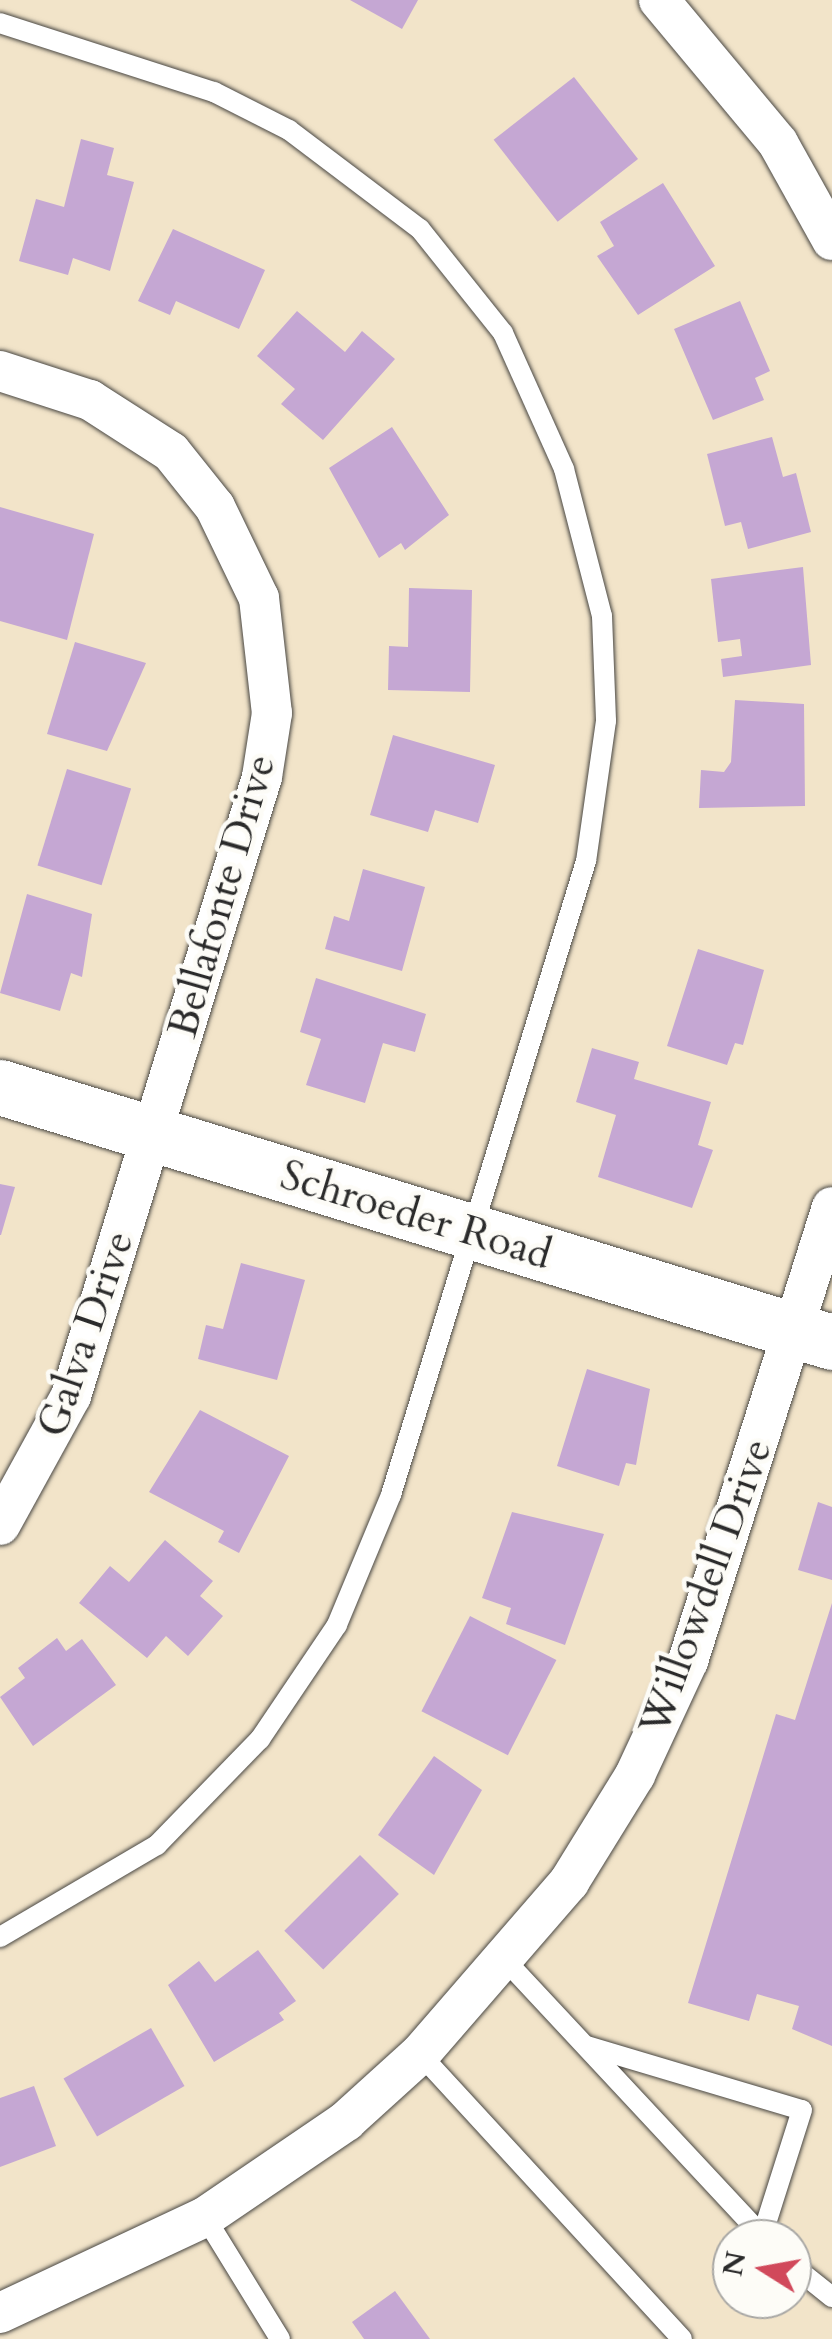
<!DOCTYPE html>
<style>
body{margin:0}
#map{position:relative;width:832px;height:2339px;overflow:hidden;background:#f2e4c9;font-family:Cardo,serif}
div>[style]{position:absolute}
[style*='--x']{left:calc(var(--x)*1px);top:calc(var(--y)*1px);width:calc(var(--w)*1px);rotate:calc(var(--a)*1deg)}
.building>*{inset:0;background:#c5a7d3;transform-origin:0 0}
.roads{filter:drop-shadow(0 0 2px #494743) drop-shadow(0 0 2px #494743)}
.lane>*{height:20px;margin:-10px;padding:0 10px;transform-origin:10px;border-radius:10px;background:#fff}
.street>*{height:40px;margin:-20px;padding:0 20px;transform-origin:20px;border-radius:20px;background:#fff}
.secondary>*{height:55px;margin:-27.5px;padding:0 27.5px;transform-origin:27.5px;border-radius:27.5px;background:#fff}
span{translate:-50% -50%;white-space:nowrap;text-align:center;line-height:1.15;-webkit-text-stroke:9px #fdfcf7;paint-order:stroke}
.street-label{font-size:42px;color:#2b2b2b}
.north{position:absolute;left:712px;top:2219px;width:100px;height:100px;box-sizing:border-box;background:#fdfcf7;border:2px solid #a9a8a5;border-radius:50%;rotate:281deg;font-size:28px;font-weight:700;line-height:40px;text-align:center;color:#2b2b2b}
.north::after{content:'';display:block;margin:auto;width:35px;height:45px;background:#d1495b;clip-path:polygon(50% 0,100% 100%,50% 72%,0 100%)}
</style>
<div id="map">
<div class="building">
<i style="clip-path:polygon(350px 0,418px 0,402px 29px)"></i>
<i style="left:574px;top:77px;width:104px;height:102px;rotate:52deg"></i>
<i style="clip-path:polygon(81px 139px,114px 148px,107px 175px,134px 182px,110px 271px,73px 258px,68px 275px,19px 261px,36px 199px,64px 207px)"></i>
<i style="clip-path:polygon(663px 183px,715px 266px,638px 315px,597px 256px,614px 246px,600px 222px)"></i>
<i style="clip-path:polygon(173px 229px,265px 270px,239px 329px,176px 301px,170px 315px,138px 301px)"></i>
<i style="clip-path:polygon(740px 301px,770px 371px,755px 378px,764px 400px,713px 420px,674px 329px)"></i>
<i style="clip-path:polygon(297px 311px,345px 352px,362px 331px,395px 359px,323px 440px,281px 404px,295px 389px,257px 356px)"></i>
<i style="clip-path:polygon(392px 427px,449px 515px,405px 550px,401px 543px,379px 558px,329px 468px)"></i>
<i style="clip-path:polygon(772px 437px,783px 477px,796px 473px,811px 532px,748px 549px,741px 522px,725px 526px,707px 454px)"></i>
<i style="clip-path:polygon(0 507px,94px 534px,67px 640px,0 621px)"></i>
<i style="clip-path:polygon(803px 567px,811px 665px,723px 677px,721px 659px,742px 656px,740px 639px,718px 642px,711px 579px)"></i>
<i style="clip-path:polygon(409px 588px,472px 590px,470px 692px,388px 690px,389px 646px,408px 647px)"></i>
<i style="clip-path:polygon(75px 642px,146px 663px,107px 751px,47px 734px)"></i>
<i style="clip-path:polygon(735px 700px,804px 704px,805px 806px,699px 808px,701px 770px,724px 772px,731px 762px)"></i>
<i style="clip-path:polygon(393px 735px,495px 765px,478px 823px,435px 810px,428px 832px,370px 815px)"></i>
<i style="left:67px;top:769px;width:67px;height:101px;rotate:17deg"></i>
<i style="clip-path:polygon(363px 869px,425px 887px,402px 971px,325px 949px,334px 916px,349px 921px)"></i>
<i style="clip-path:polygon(27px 894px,92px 914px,82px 977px,71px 973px,60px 1011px,0 993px)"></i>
<i style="clip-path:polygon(698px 949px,764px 970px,743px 1045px,735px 1043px,727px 1065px,667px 1046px)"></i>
<i style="clip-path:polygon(316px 978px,426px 1014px,415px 1052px,383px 1043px,365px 1103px,306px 1085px,321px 1039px,300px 1032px)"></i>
<i style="clip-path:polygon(592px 1048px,639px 1062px,634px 1079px,711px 1102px,698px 1145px,713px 1150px,692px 1208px,598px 1177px,616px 1115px,576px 1102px)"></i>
<i style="clip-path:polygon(0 1184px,15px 1187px,1px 1235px,0 1235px)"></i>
<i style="clip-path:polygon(241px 1263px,305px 1280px,277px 1380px,198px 1359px,206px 1325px,223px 1329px)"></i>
<i style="clip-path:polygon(587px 1369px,650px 1389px,636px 1465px,626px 1463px,619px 1486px,557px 1466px)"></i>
<i style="clip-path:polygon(200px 1410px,289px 1456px,239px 1553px,218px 1542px,224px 1531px,149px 1492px)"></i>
<i style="clip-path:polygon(818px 1502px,832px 1507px,832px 1580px,798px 1570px)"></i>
<i style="clip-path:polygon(512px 1512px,604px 1534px,565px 1645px,506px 1624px,511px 1608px,482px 1598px)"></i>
<i style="clip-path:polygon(165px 1540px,213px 1581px,200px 1596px,223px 1616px,188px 1656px,166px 1636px,147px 1658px,79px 1603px,110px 1566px,129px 1582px)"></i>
<i style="clip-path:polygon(832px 1603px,832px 2046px,792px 2029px,799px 2006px,757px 1994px,749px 2021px,688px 2003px,776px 1714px,795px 1720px)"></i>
<i style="left:470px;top:1616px;width:97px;height:107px;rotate:27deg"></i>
<i style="clip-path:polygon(57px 1638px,66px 1651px,82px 1639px,116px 1685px,33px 1746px,0 1697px,25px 1678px,18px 1668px)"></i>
<i style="clip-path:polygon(434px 1756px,482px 1790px,434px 1875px,378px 1835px)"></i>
<i style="left:360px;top:1855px;width:55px;height:107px;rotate:45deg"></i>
<i style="clip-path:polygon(258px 1950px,296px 2001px,279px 2013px,284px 2020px,214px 2062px,168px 1985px,199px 1961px,215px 1982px)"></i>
<i style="left:151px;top:2028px;width:67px;height:101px;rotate:60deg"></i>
<i style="clip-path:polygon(34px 2086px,56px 2146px,0 2167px,0 2098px)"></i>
<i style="clip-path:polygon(395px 2291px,430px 2339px,364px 2339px,352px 2322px)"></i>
</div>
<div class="roads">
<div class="lane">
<i style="--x:0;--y:23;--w:225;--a:17.9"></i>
<i style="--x:214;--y:92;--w:84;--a:26.9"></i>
<i style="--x:289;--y:130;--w:164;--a:37.1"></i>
<i style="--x:420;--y:229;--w:133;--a:51.4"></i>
<i style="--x:503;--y:333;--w:149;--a:65.8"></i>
<i style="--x:564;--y:469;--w:152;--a:75.5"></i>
<i style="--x:602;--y:616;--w:105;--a:87.8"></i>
<i style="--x:606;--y:721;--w:141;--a:98.1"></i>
<i style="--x:586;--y:861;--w:663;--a:107.1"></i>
<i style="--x:391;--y:1495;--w:141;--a:112.6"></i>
<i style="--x:337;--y:1625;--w:138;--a:124"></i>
<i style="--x:260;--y:1739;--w:148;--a:134.2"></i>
<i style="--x:157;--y:1845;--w:182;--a:149.6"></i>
<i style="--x:506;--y:1961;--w:380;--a:47"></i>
<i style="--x:587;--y:2046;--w:224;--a:16.6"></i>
<i style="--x:802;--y:2110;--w:132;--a:107.6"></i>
<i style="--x:420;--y:2054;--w:387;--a:47.4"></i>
<i style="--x:205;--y:2217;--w:143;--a:58.4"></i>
<i style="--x:792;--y:2265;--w:51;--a:38.7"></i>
</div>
<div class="street">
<i style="--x:659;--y:0;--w:186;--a:50.2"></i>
<i style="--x:778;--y:143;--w:111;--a:60.9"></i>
<i style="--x:0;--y:371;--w:95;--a:17.9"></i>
<i style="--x:90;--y:400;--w:96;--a:32.7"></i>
<i style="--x:171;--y:452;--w:70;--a:51.3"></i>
<i style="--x:215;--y:507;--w:101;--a:64.2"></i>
<i style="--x:259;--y:598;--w:116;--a:83.6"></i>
<i style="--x:272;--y:713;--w:65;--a:98.9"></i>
<i style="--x:262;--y:777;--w:648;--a:107.15"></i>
<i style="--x:71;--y:1396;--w:147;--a:118.8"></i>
<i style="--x:0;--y:2313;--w:226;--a:-25.1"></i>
<i style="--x:205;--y:2217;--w:171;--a:-34.2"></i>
<i style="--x:346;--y:2121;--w:100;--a:-42.2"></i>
<i style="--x:420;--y:2054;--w:228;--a:-49.1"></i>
<i style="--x:569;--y:1882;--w:126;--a:-58.3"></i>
<i style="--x:635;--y:1775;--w:126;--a:-65.1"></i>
<i style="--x:688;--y:1661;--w:476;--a:-72.4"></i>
</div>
<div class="secondary">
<i style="--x:0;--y:1087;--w:870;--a:17.04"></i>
</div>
</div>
<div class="street-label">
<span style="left:222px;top:896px;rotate:-74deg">Bellafonte Drive</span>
<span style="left:416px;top:1215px;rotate:17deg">Schroeder Road</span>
<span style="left:86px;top:1334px;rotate:-71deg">Galva Drive</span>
<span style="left:706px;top:1587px;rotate:-70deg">Willowdell Drive</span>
</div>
<div class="north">N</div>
</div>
